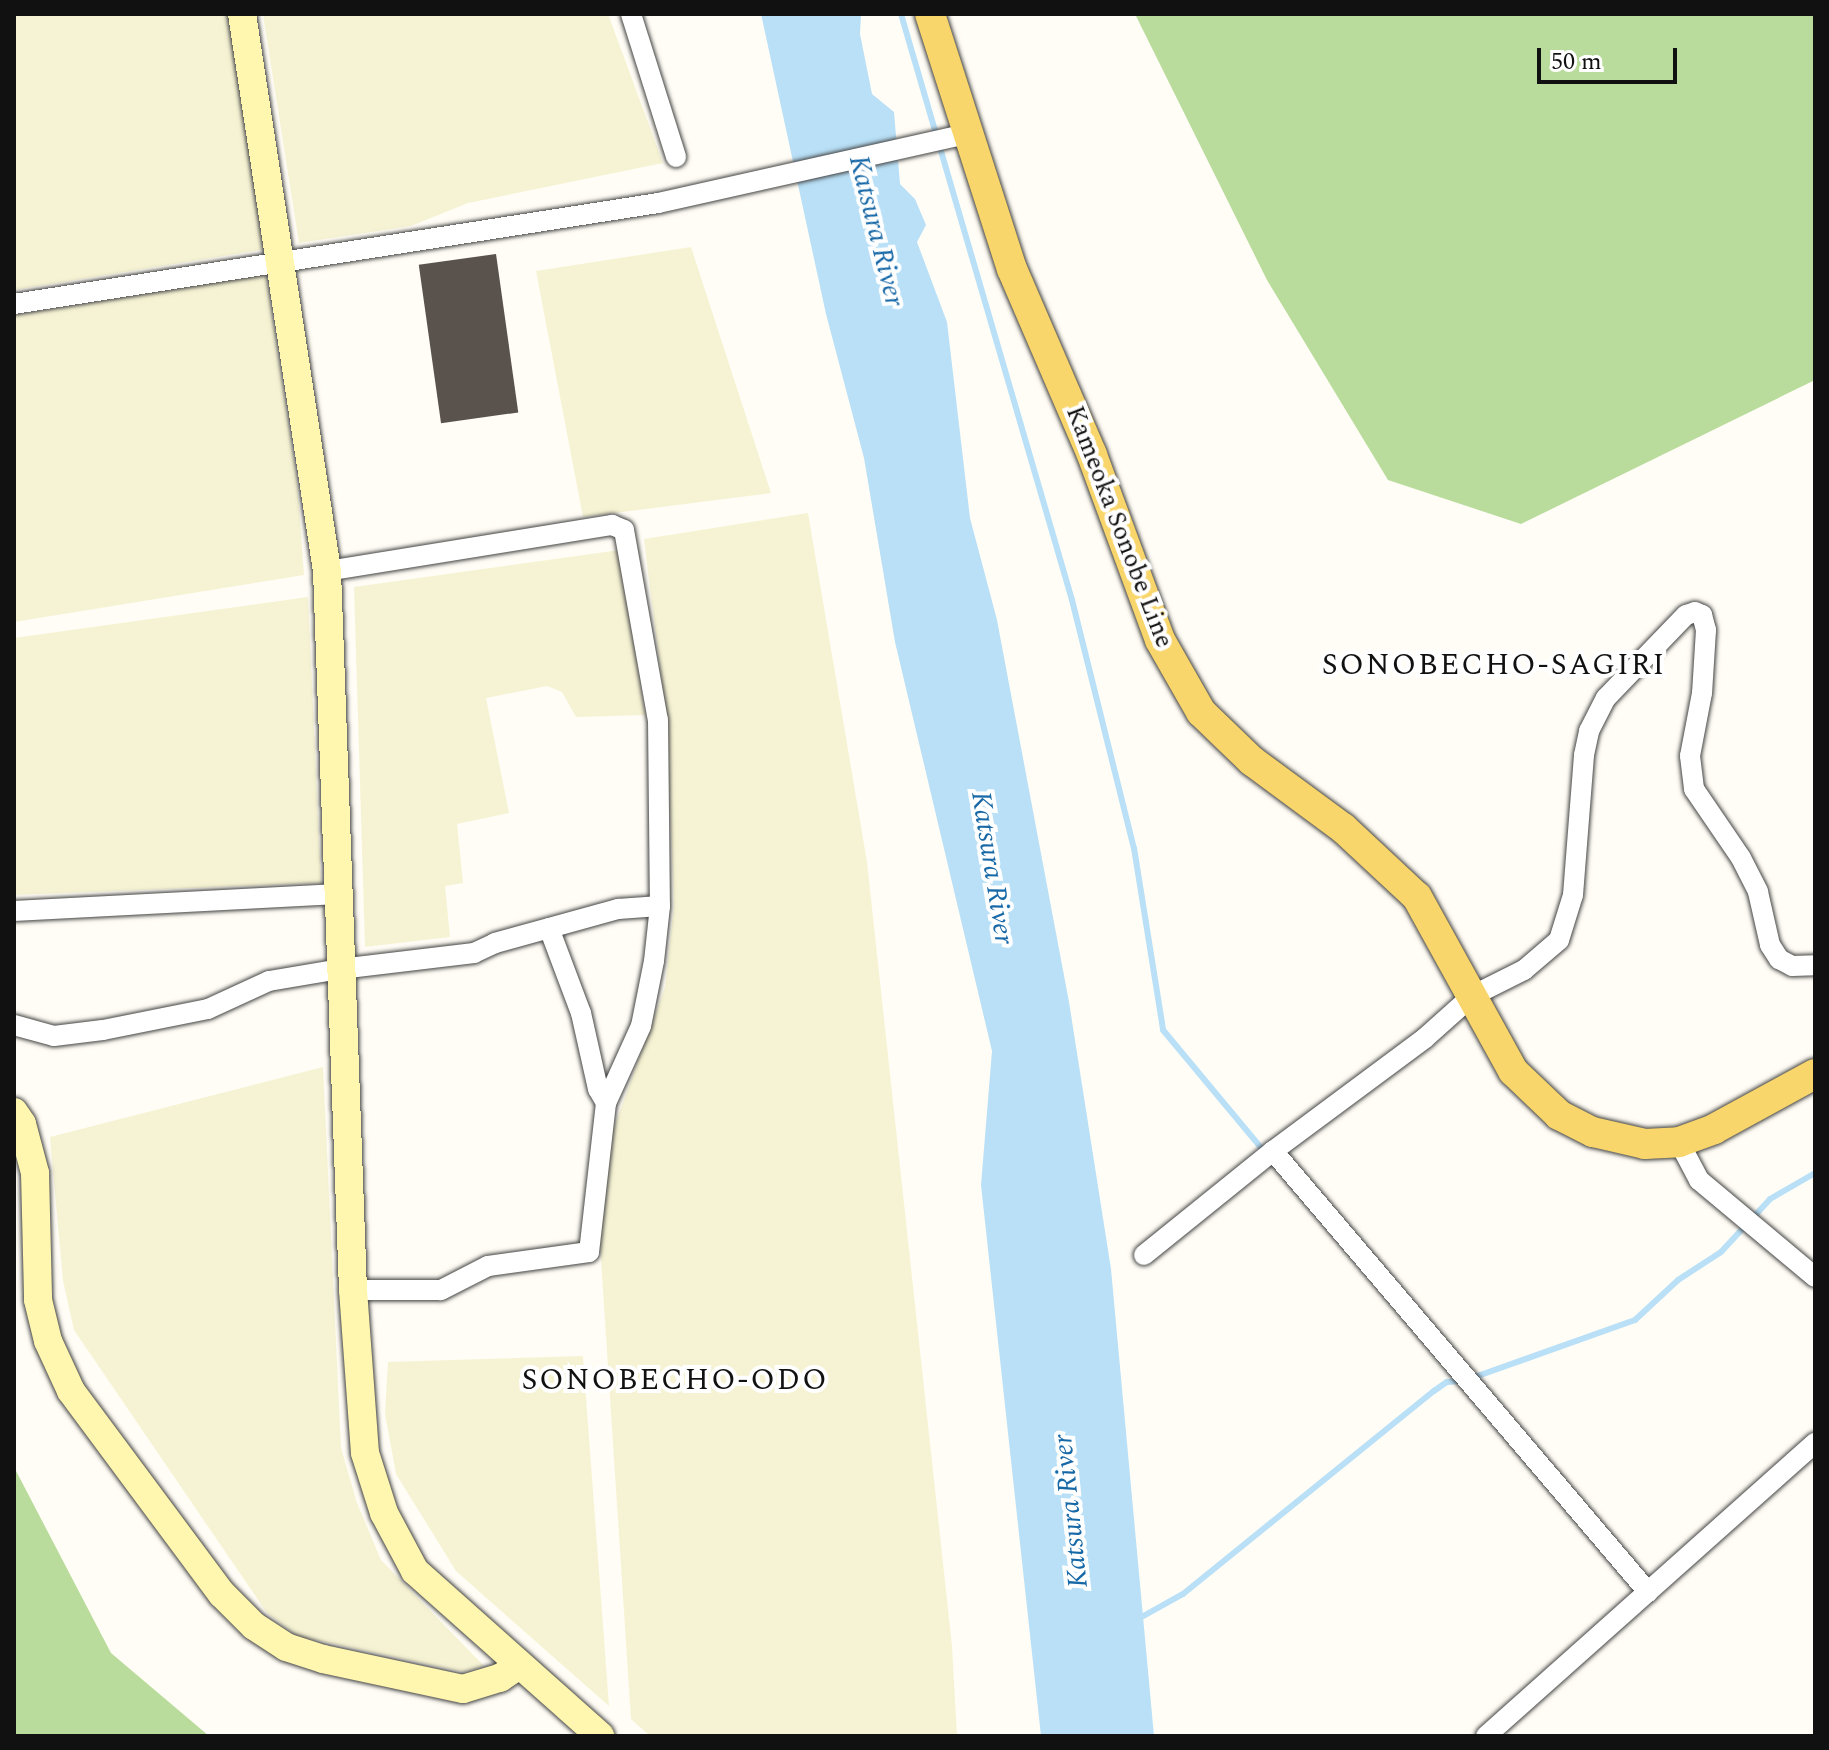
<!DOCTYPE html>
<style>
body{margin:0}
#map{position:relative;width:1829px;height:1750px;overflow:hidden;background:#fffdf5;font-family:Spectral,serif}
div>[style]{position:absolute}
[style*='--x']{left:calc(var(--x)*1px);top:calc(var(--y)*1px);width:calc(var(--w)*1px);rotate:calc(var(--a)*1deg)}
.farmland>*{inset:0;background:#f6f3d4}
.forest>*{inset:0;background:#b9dc9c}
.water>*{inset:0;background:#b9e0f7}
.stream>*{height:6px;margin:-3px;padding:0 3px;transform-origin:3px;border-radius:3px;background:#b9e0f7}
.building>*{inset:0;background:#5a524d;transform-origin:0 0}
.roads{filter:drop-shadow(0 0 2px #444) drop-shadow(0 0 2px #444)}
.street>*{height:20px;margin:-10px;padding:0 10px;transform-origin:10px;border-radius:10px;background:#fff}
.secondary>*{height:28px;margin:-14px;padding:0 14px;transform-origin:14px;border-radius:14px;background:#fff6b0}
.primary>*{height:30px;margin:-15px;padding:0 15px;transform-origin:15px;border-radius:15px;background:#f9d66b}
span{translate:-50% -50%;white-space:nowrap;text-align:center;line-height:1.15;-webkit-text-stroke:8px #fff;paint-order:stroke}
.street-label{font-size:26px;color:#111}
.water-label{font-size:28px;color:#1768a6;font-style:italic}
.quarter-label{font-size:30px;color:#111;letter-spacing:2px}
.frame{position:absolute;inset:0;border:16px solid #111;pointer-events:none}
.scale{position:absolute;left:1537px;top:48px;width:140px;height:36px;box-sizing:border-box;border:4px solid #111;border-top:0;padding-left:10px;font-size:24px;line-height:28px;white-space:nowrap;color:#111;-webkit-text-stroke:6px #fff;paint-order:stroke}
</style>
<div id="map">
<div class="farmland">
<i style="clip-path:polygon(14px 14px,230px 14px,267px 249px,14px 290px)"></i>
<i style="clip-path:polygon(263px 14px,608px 14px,663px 163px,468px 203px,411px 226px,299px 243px)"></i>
<i style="clip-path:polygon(691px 247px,771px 493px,583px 517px,536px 271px)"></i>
<i style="clip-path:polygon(266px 274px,297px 481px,304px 575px,14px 622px,14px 315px)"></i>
<i style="clip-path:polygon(808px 513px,867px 862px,952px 1646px,957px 1736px,650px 1736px,631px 1719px,598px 1213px,609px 1141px,665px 987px,674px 905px,667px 724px,644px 539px)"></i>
<i style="clip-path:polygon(620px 550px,645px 715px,576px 717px,562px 692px,547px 686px,486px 698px,509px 813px,457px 824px,463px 883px,445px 886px,450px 937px,365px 947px,354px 587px)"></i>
<i style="clip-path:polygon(308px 597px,321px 883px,14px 895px,14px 638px)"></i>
<i style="clip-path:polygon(323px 1067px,341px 1448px,357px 1503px,381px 1560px,484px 1666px,464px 1672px,297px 1636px,267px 1613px,74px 1330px,63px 1281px,50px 1137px)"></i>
<i style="clip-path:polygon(583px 1356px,583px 1357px,609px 1706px,456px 1571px,396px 1474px,385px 1414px,388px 1362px)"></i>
</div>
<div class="forest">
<i style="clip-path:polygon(1135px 14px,1815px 14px,1815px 380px,1521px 524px,1388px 480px,1267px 280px)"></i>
<i style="clip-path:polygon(14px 1467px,111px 1653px,209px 1736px,14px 1736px)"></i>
</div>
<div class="water">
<i style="clip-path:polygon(761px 14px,861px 14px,860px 34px,872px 94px,894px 112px,900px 184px,915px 199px,926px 225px,917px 242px,947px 322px,970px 518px,997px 620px,1069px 1002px,1111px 1269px,1154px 1736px,1041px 1736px,981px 1185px,992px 1051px,895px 642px,864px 458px,826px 314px)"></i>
</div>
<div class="stream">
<i style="--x:901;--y:14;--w:610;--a:73.73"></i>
<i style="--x:1072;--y:600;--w:256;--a:76"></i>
<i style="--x:1134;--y:848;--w:184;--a:80.9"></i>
<i style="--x:1163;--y:1030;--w:155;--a:50.2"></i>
<i style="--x:1472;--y:1378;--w:173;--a:-19.6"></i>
<i style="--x:1635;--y:1320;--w:59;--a:-42.9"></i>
<i style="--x:1678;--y:1280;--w:51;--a:-33.1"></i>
<i style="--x:1721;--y:1252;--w:72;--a:-47.2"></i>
<i style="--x:1770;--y:1199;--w:52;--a:-30"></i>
<i style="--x:1138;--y:1619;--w:51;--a:-29.1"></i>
<i style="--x:1183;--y:1594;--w:323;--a:-39"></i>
<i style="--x:1434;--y:1391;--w:16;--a:-35"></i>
<i style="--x:1447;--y:1382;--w:14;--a:-4"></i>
</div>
<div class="building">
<i style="left:496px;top:254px;width:160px;height:78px;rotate:82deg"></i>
</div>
<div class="roads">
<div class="street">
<i style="--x:631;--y:14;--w:150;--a:72.5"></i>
<i style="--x:14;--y:304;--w:652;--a:-8.91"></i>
<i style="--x:658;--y:203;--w:321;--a:-12.6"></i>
<i style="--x:327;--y:571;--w:289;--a:-9.2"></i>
<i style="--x:612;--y:525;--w:13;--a:23"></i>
<i style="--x:624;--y:530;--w:193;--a:79.9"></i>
<i style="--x:658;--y:720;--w:186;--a:89.4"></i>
<i style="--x:660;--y:906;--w:55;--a:96.2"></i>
<i style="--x:654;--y:961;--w:66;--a:101.3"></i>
<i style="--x:641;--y:1026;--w:85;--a:114.4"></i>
<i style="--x:606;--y:1103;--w:150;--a:96.5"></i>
<i style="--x:589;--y:1252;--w:102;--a:172.1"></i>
<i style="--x:488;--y:1266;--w:53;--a:152.9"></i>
<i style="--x:441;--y:1290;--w:88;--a:180"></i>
<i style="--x:14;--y:911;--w:324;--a:-3"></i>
<i style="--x:549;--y:928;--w:91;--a:69.4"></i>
<i style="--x:581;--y:1013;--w:78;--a:77.4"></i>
<i style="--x:598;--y:1089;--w:16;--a:60"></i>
<i style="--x:14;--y:1025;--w:41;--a:15.4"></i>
<i style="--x:54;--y:1036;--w:49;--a:-7"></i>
<i style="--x:103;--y:1030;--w:107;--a:-11.3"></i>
<i style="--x:208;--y:1009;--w:67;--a:-24.7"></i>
<i style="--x:269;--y:981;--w:72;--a:-9.6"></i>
<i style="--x:340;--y:969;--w:135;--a:-6.8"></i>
<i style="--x:474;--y:953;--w:23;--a:-25"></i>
<i style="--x:495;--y:943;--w:128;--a:-15.5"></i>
<i style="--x:618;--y:909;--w:42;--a:-4.1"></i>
<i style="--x:1679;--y:1142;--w:43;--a:62.2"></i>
<i style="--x:1699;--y:1180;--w:151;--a:39.9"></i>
<i style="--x:1273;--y:1151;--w:579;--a:49.62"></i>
<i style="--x:1144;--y:1255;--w:166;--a:-38.9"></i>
<i style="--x:1273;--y:1151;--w:189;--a:-36.6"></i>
<i style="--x:1425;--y:1038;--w:63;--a:-41.8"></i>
<i style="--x:1472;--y:996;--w:58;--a:-26.6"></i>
<i style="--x:1524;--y:970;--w:46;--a:-40.6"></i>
<i style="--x:1559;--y:940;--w:47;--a:-72.7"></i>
<i style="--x:1573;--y:895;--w:140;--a:-85.5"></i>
<i style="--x:1584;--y:755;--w:25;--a:-78"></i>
<i style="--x:1589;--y:731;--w:37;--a:-63"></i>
<i style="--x:1606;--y:698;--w:115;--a:-46.1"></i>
<i style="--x:1686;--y:615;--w:9;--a:-18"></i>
<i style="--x:1695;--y:612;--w:8;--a:23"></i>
<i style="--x:1702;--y:615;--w:16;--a:75"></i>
<i style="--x:1706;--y:630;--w:63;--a:93.6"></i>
<i style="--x:1702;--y:693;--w:64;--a:100.8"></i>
<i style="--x:1690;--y:756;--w:33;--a:83"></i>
<i style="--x:1694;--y:789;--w:83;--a:55.7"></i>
<i style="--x:1741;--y:858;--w:38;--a:63"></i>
<i style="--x:1758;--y:892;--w:54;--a:77.2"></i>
<i style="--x:1770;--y:945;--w:17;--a:57"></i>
<i style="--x:1779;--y:959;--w:15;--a:28"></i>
<i style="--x:1792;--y:966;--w:23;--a:-2"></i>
<i style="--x:1486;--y:1736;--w:441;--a:-41.7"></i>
</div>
<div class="secondary">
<i style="--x:242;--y:14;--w:563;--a:81.32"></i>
<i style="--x:327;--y:571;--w:719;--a:87.93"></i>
<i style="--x:353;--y:1290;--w:163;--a:85.8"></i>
<i style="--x:365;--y:1453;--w:63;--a:72.4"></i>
<i style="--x:384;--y:1513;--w:66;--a:61.9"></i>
<i style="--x:415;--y:1571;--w:248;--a:41.7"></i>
<i style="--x:14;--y:1112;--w:14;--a:56"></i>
<i style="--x:22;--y:1124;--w:51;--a:75.1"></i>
<i style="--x:35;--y:1173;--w:127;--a:88.6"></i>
<i style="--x:38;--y:1300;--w:42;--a:76.3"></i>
<i style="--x:48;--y:1341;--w:55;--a:65.3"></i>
<i style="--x:71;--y:1391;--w:253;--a:53.4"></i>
<i style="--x:222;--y:1594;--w:45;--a:45"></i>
<i style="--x:254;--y:1626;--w:38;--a:33"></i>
<i style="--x:286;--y:1647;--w:39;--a:18"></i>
<i style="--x:323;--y:1659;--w:143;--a:12.1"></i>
<i style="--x:463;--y:1689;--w:39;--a:-17"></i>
<i style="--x:500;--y:1678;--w:22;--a:-34"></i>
</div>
<div class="primary">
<i style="--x:930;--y:14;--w:268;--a:72.2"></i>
<i style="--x:1012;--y:269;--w:202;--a:66.7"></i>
<i style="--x:1092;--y:455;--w:197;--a:69.8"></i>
<i style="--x:1160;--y:640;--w:83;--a:60.3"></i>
<i style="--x:1201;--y:712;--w:71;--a:43.9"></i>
<i style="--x:1252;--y:761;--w:113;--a:36.4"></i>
<i style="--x:1343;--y:828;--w:101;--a:43"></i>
<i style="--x:1417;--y:897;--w:199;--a:61.1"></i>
<i style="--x:1513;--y:1071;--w:64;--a:43.7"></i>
<i style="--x:1559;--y:1115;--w:38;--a:27"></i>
<i style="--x:1593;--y:1132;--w:53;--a:13"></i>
<i style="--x:1645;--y:1144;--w:34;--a:-3"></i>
<i style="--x:1679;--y:1142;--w:37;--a:-20"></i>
<i style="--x:1714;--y:1129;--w:115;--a:-28.6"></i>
</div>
</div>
<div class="street-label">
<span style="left:1119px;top:527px;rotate:69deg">Kameoka Sonobe Line</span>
</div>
<div class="water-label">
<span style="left:876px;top:231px;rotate:76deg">Katsura River</span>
<span style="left:992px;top:868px;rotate:81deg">Katsura River</span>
<span style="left:1071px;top:1511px;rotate:-96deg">Katsura River</span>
</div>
<div class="quarter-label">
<span style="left:1494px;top:665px">SONOBECHO-SAGIRI</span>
<span style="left:675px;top:1380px">SONOBECHO-ODO</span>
</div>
<div class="frame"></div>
<div class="scale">50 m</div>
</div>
